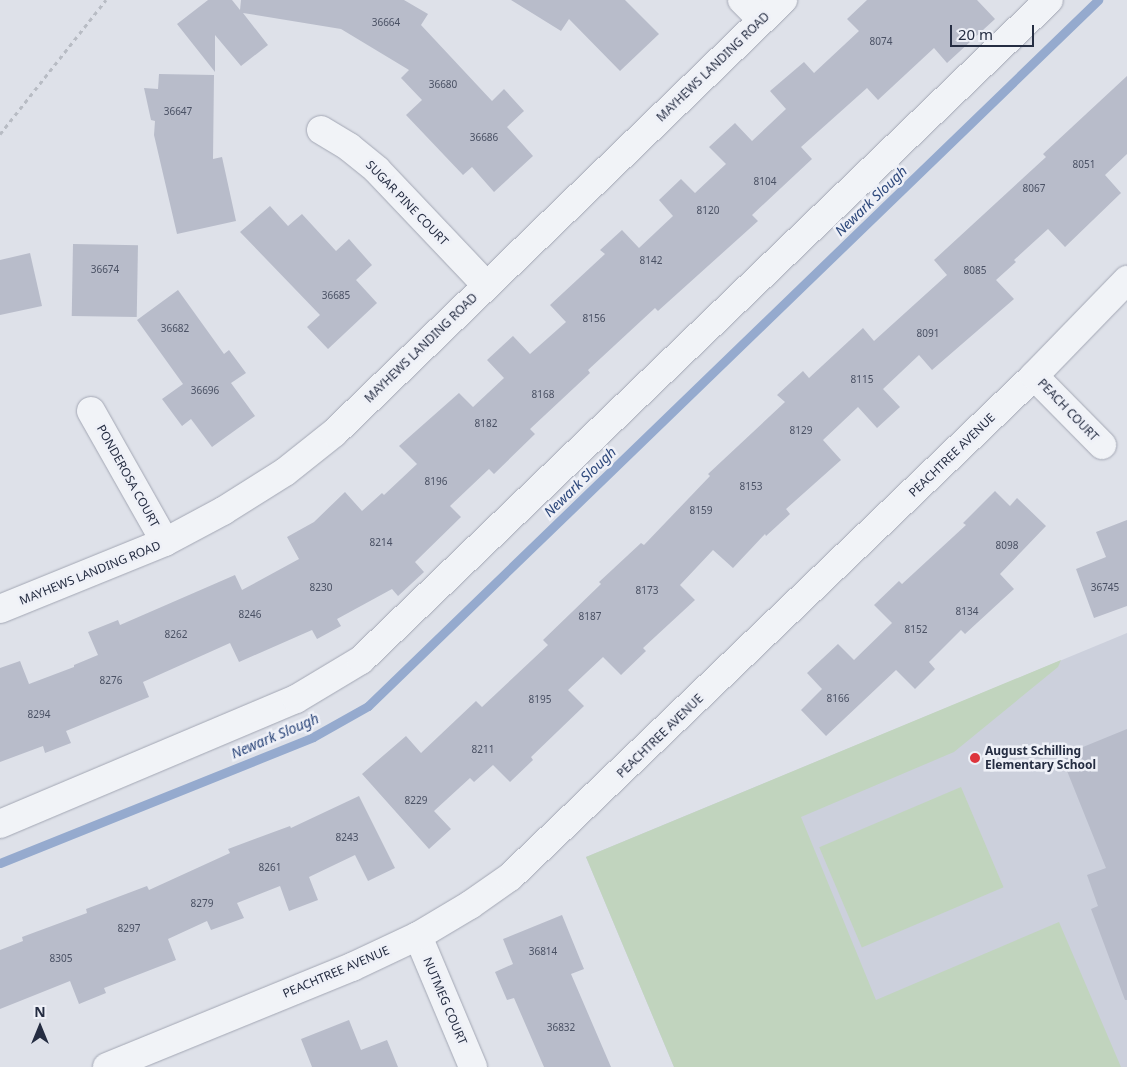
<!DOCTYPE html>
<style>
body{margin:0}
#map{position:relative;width:1127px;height:1067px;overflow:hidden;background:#dee1e9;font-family:"Noto Sans",sans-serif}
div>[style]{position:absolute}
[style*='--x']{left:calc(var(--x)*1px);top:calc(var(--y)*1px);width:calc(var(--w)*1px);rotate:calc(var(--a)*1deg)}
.built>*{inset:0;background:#ccd0dc}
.green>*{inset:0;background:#c1d4be;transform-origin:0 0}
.stream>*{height:9px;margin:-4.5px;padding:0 4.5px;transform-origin:4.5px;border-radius:4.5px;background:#95aace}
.building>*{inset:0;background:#b8bcca;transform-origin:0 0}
.path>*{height:3px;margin-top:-1.5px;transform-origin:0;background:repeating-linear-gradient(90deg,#b8bcc4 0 4px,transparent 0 8px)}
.roads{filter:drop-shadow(0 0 1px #a3a7b4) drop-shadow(0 0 1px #a3a7b4)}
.minor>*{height:28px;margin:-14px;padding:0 14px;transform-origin:14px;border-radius:14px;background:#f1f3f7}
.dots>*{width:14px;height:14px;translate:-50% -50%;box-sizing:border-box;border:2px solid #eef0f7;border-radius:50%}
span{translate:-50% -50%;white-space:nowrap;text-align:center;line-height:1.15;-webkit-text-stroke:5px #eef0f7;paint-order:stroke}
.number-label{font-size:10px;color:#4a5164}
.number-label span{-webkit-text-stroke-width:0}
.street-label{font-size:12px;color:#252d42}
.poi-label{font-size:12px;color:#252d42;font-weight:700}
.left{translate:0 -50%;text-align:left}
.water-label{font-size:14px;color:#2b467a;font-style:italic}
.north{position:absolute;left:15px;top:1002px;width:50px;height:50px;-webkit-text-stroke:4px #eef0f7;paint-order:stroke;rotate:0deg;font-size:14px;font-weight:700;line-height:20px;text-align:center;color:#252d42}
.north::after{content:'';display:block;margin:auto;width:18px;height:22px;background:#252d42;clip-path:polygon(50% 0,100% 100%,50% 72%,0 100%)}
.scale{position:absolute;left:950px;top:25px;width:84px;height:22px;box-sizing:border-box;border:2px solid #252d42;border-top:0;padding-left:6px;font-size:15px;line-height:18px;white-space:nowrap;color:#252d42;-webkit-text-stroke:4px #eef0f7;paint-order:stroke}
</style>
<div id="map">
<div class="built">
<i style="clip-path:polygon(1127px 633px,1127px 1067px,674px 1067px,586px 857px)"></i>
</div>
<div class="green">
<i style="clip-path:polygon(1061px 660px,1058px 667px,954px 752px,801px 817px,876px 1000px,1059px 922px,1121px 1067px,674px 1067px,586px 857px)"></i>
<i style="left:961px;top:787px;width:109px;height:154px;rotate:67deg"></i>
</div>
<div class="stream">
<i style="--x:0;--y:863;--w:337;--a:-21.9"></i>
<i style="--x:313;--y:737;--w:63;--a:-29.4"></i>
<i style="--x:368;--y:706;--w:1016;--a:-44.04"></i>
</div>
<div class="building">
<i style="clip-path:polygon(208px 0,232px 0,240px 10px,241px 0,404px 0,428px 14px,421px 25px,492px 101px,504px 89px,524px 111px,507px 127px,533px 156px,494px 192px,472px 167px,463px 175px,406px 115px,422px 100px,401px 78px,409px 70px,341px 29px,243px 13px,268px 45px,241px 66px,215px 35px,215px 72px,177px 24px)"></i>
<i style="clip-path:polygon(511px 0,625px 0,659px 34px,620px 71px,569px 19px,561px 31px)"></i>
<i style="clip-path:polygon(867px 0,977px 0,995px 19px,947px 63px,934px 48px,878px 100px,867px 88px,801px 147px,812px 159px,752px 215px,758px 221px,658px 311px,655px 308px,588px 370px,590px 373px,530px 429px,535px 434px,494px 474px,489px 469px,450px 506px,461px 517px,415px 562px,424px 572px,398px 596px,392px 589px,337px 619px,341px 626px,317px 639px,312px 630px,239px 662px,230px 643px,143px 682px,149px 697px,66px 731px,71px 743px,45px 753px,43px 746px,0 762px,0 668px,20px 661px,29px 684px,74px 667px,74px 665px,98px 655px,88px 632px,118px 620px,120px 625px,235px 575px,242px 590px,299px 559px,287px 537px,314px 522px,345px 492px,362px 511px,382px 493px,384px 495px,417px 464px,399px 446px,459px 393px,473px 407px,504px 378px,487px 360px,513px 336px,530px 354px,566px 322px,550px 305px,605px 254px,600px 250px,622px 230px,639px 248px,673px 216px,659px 200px,681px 179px,695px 193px,726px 164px,709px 147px,735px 123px,752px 141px,786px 109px,770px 91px,804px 62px,814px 73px,859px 31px,847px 19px)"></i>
<i style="clip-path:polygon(159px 74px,214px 75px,213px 159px,222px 157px,236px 221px,177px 234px,154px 135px,155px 121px,151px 120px,144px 88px,158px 89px)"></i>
<i style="clip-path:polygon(1127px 76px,1127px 154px,1105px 175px,1121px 193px,1065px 247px,1048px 229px,1014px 260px,1016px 262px,996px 280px,1014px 299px,932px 370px,919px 355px,883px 389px,900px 407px,877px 428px,858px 407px,823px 440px,841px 460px,786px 509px,790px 514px,766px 536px,765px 534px,733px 568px,713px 550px,680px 585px,695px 600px,643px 648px,646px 651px,621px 675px,603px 657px,568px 690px,584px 706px,531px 757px,533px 760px,510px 782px,493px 765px,474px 782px,470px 778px,434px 811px,451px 829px,429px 849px,362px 774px,406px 736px,421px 753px,476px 701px,482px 707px,548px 645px,543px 640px,601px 584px,599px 582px,641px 543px,644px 545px,710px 476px,708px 474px,785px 402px,777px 395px,803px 371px,809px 378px,863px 328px,874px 341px,947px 275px,934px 260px,1046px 157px,1043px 154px)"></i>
<i style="clip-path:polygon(270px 206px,288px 226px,302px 214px,336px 251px,349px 239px,372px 265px,356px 280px,377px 303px,328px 349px,307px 327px,320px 315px,240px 232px)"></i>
<i style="left:73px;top:244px;width:65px;height:72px;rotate:1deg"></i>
<i style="clip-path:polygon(30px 253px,42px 306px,0 315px,0 260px)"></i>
<i style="clip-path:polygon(178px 290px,224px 354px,229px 350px,246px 373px,231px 383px,255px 416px,212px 447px,191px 419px,182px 426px,162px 399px,183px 384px,137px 320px)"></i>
<i style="clip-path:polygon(995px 491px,1010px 506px,1017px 498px,1046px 526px,1000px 574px,1014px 589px,965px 634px,961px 630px,929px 662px,935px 669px,915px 689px,896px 670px,826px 736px,801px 710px,822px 689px,807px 673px,838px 644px,854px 660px,892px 623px,874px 605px,899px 581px,902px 584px,966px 525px,963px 523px)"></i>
<i style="clip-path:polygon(1127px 520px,1127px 606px,1094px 618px,1076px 569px,1106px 557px,1096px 532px)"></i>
<i style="clip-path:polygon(1127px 729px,1127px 1000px,1125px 1000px,1091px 909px,1098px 906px,1087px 875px,1106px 868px,1061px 756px)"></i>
<i style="clip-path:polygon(359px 796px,395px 868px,368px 881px,355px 855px,309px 877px,318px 900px,289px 911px,280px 886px,237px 903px,244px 918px,211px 930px,207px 921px,168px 939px,176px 960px,104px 988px,106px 993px,79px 1004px,70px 981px,0 1009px,0 950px,23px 941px,22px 937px,87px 913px,86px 909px,147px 886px,149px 890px,230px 853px,228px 849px,290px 826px,291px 828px)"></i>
<i style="clip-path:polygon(562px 915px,584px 969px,571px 974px,611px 1067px,544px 1067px,514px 998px,507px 1000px,495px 972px,513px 964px,503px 939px)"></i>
<i style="clip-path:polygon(349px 1020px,361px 1050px,387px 1040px,398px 1067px,312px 1067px,301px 1039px)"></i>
</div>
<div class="path">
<i style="--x:0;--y:134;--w:171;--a:-51.7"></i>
</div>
<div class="roads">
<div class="minor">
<i style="--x:742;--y:0;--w:28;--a:45"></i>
<i style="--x:321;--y:130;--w:33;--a:31"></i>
<i style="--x:349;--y:147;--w:36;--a:39"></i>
<i style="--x:377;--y:170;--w:158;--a:46.5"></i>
<i style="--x:1034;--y:376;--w:97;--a:45.4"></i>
<i style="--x:91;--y:411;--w:150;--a:60.5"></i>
<i style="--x:0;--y:609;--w:178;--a:-22.1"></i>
<i style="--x:165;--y:542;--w:66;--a:-28.1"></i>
<i style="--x:223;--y:511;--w:73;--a:-32.2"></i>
<i style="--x:285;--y:472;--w:63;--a:-38.5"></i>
<i style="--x:334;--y:433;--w:624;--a:-43.96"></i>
<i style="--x:0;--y:824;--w:321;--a:-22.9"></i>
<i style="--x:296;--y:699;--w:76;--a:-31"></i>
<i style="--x:361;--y:660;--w:953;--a:-43.81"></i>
<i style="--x:418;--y:936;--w:142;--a:67.2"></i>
<i style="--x:107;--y:1067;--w:265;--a:-22.2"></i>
<i style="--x:352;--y:967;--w:73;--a:-25.2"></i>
<i style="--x:418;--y:936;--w:61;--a:-30.8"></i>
<i style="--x:470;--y:905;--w:49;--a:-35"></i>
<i style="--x:510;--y:877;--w:725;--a:-43.71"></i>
<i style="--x:1034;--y:376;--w:134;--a:-45.9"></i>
</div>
</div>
<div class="dots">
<i style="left:975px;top:758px;background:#dd343c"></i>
</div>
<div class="number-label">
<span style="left:386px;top:23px">36664</span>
<span style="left:881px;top:42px">8074</span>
<span style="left:443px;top:85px">36680</span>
<span style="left:178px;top:112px">36647</span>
<span style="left:484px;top:138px">36686</span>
<span style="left:1084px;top:165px">8051</span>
<span style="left:765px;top:182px">8104</span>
<span style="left:1034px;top:189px">8067</span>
<span style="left:708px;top:211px">8120</span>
<span style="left:651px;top:261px">8142</span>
<span style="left:105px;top:270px">36674</span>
<span style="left:975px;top:271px">8085</span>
<span style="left:336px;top:296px">36685</span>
<span style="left:594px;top:319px">8156</span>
<span style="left:175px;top:329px">36682</span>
<span style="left:928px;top:334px">8091</span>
<span style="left:862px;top:380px">8115</span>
<span style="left:205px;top:391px">36696</span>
<span style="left:543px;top:395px">8168</span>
<span style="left:486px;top:424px">8182</span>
<span style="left:801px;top:431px">8129</span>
<span style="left:436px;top:482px">8196</span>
<span style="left:751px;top:487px">8153</span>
<span style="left:701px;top:511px">8159</span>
<span style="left:381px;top:543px">8214</span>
<span style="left:1007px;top:546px">8098</span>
<span style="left:321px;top:588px">8230</span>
<span style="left:1105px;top:588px">36745</span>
<span style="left:647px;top:591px">8173</span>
<span style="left:967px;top:612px">8134</span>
<span style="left:250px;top:615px">8246</span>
<span style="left:590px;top:617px">8187</span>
<span style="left:916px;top:630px">8152</span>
<span style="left:176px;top:635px">8262</span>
<span style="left:111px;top:681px">8276</span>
<span style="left:838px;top:699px">8166</span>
<span style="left:540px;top:700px">8195</span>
<span style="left:39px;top:715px">8294</span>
<span style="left:483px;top:750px">8211</span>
<span style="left:416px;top:801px">8229</span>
<span style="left:347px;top:838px">8243</span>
<span style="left:270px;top:868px">8261</span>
<span style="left:202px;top:904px">8279</span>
<span style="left:129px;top:929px">8297</span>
<span style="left:543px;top:952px">36814</span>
<span style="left:61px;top:959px">8305</span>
<span style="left:561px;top:1028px">36832</span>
</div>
<div class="street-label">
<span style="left:713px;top:67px;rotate:-44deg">MAYHEWS LANDING ROAD</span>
<span style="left:407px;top:203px;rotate:46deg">SUGAR PINE COURT</span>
<span style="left:421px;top:348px;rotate:-44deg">MAYHEWS LANDING ROAD</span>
<span style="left:1068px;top:410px;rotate:46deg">PEACH COURT</span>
<span style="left:952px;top:455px;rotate:-44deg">PEACHTREE AVENUE</span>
<span style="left:128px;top:476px;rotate:61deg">PONDEROSA COURT</span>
<span style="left:90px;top:573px;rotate:-22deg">MAYHEWS LANDING ROAD</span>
<span style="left:660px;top:736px;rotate:-44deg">PEACHTREE AVENUE</span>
<span style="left:336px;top:972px;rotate:-23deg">PEACHTREE AVENUE</span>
<span style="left:445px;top:1001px;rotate:67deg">NUTMEG COURT</span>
</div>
<div class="poi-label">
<span class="left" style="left:985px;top:758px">August Schilling<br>Elementary School</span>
</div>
<div class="water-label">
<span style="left:871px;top:201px;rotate:-44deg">Newark Slough</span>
<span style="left:580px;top:482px;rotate:-44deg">Newark Slough</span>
<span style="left:275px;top:736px;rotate:-23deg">Newark Slough</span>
</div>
<div class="north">N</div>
<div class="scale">20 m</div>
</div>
